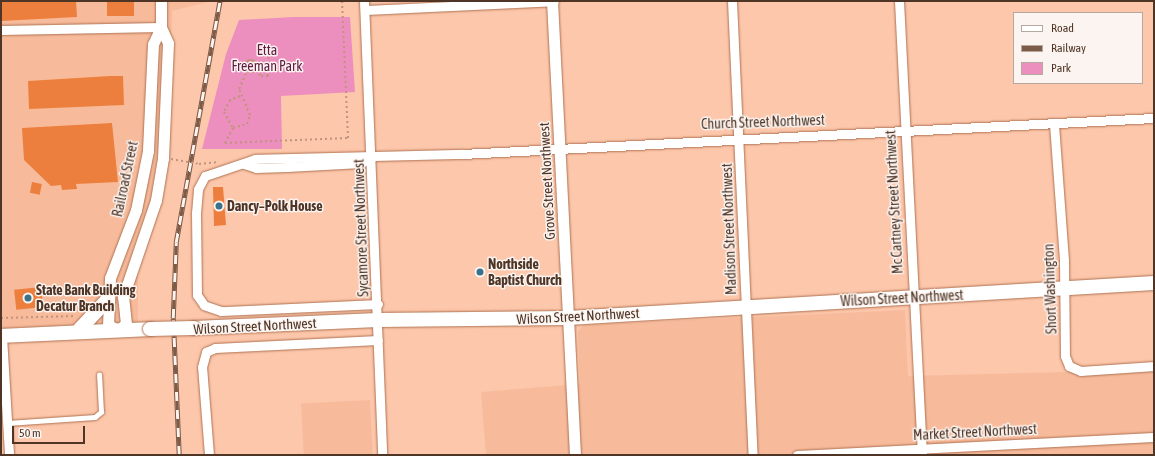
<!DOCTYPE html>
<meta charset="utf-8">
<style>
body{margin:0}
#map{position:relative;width:1155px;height:456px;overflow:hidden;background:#fdc7ab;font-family:"Asap Condensed",sans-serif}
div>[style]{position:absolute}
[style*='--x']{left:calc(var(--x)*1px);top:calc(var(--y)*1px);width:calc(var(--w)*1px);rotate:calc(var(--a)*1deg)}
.built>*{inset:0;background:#f7bb9c;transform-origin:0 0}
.green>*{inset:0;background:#ed8fbe}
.building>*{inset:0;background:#ec7f3d;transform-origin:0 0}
.path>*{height:2px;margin-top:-1px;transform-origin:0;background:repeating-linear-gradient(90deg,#bf937c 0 2px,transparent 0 5px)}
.path>.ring{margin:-1px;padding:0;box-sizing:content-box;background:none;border:2px solid #bf937c;border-radius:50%}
.roads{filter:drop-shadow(0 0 1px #af7251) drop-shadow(0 0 1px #af7251)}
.service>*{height:4.5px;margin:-2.25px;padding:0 2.25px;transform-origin:2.25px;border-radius:2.25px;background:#fff}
.minor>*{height:9px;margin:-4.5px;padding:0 4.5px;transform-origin:4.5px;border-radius:4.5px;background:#fff}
.tertiary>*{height:11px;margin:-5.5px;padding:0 5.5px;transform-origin:5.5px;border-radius:5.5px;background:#fff}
.trunk>*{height:14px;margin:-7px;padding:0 7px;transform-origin:7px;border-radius:7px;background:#fff}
.rail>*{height:4.5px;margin-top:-2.25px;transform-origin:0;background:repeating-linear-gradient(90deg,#fbf4f0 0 9px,#7c5b48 0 18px);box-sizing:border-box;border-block:1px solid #7c5b48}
.path-bridge>*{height:2px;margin-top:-1px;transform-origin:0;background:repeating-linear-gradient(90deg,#bf937c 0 2px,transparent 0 5px)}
.bridges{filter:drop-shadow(0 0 1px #af7251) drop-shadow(0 0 1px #af7251)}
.trunk-bridge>*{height:14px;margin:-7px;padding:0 7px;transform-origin:7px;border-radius:7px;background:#fff}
.dots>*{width:11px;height:11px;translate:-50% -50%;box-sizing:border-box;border:2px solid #fbf4f0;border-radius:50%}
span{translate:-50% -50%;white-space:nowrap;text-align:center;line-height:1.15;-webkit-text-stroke:3px #fbf4f0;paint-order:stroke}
.park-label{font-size:14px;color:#601a42}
.street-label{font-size:14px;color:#4f3526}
.poi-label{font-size:14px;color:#4f3526;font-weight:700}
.left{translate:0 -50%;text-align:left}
.frame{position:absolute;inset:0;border:2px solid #4f3526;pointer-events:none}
.legend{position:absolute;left:1013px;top:12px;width:130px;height:72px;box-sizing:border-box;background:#fbf4f0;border:1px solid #b6a89f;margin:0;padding:5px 7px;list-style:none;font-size:12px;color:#4f3526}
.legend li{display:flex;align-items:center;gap:8px;height:20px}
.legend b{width:20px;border:1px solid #b6a89f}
.scale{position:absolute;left:12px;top:426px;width:73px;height:18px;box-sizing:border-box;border:2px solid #4f3526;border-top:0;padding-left:5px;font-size:12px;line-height:14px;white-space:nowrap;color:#4f3526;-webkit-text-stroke:3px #fbf4f0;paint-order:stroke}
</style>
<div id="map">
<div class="built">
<i style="clip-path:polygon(1px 1px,212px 1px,172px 11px,169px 142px,159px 201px,138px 268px,138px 322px,1px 328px)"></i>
<i style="clip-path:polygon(905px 310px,908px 376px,1154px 370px,1154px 455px,486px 455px,481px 392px,580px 384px,578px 331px,584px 325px)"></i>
<i style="left:370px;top:400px;width:55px;height:69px;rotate:87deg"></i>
</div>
<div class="green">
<i style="clip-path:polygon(293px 17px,350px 17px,355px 92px,281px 96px,282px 149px,202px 149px,226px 54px,239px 20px)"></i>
</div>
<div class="building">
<i style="clip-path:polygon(1px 1px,76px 1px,77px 17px,1px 21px)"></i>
<i style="left:107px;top:1px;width:27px;height:15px"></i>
<i style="clip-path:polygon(110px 76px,123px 76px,124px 105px,29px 109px,28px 81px)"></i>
<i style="clip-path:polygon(112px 123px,118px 182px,76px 184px,77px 189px,62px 190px,61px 185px,51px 186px,24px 160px,22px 128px)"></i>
<i style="left:32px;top:182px;width:10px;height:11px;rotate:11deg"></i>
<i style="clip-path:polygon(213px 187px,223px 187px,226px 225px,214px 226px)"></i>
<i style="left:41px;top:287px;width:20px;height:27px;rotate:84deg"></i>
</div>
<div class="path">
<i style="--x:259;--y:51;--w:8;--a:7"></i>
<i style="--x:267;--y:52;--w:13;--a:77"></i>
<i style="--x:270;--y:65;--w:10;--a:29"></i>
<i class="ring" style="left:245px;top:60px;width:10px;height:10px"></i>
<i style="--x:256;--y:70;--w:8;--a:50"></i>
<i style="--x:261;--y:76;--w:7;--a:0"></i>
<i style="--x:268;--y:76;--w:11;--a:-80"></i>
<i style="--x:240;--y:96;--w:11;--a:158"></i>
<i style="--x:230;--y:100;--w:13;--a:117"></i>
<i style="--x:224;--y:112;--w:18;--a:61"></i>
<i style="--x:233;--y:128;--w:15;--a:-16"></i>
<i style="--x:247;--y:124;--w:9;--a:-72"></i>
<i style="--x:250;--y:115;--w:28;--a:-113"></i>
<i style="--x:239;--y:89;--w:20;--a:-66"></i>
<i style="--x:233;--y:128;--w:17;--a:118"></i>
<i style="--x:225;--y:143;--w:123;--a:-2.3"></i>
<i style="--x:348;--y:138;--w:137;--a:-92.5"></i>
<i style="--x:199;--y:164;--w:20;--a:-6"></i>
<i style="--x:1;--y:318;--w:74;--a:-1.5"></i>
</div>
<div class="roads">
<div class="service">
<i style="--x:7;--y:423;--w:88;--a:-3.9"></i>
<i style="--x:95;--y:417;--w:8;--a:-40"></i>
<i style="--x:101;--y:412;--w:37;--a:-93"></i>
</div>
<div class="minor">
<i style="--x:364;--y:1;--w:454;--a:87.7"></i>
<i style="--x:732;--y:1;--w:454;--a:87.4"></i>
<i style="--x:899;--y:1;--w:455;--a:87.1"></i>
<i style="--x:365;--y:10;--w:189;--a:-2.7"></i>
<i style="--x:1;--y:30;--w:160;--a:-1.1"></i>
<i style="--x:1054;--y:124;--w:137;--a:85.8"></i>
<i style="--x:1064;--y:261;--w:95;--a:89.4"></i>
<i style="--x:1065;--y:356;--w:11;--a:68"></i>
<i style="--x:1069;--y:366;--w:13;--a:23"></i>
<i style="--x:1081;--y:371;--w:73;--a:-3.9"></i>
<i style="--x:244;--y:164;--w:13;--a:18"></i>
<i style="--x:256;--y:168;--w:31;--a:-2"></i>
<i style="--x:287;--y:167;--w:74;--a:-3.1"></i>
<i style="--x:361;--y:163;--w:13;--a:-27"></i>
<i style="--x:378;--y:304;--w:157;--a:177.4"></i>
<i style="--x:221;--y:311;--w:18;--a:-161"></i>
<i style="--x:204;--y:305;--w:12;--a:-125"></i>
<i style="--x:197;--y:295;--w:82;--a:-90.7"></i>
<i style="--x:196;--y:213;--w:24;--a:-85"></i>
<i style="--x:198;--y:189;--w:15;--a:-62"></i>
<i style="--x:205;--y:176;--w:53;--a:-18.8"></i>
<i style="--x:255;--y:159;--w:207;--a:-1.4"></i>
<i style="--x:462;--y:154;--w:693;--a:-2.98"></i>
<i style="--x:2;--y:336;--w:119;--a:86.6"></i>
<i style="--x:209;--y:455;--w:88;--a:-94.5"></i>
<i style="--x:202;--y:367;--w:16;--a:-75"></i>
<i style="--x:206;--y:352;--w:10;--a:-24"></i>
<i style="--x:215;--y:348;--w:163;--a:-2.8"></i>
<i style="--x:797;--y:455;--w:357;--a:-2.9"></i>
</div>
<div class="tertiary">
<i style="--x:552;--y:1;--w:455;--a:87.1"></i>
<i style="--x:161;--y:27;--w:19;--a:115"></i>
<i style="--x:153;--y:44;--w:107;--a:92.7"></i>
<i style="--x:148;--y:151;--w:60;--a:101.5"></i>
<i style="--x:136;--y:210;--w:73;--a:110.9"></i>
<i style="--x:110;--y:278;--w:47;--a:92.4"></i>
<i style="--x:108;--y:325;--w:11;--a:27"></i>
<i style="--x:118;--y:330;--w:10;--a:-37"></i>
<i style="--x:126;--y:324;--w:27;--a:-96"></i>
<i style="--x:123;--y:297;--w:102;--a:-71.2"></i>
<i style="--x:156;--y:200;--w:43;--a:-80.5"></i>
<i style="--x:163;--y:158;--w:115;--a:-87.5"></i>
<i style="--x:168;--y:43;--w:17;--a:-114"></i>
<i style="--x:161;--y:27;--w:26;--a:-90"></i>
</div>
<div class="trunk">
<i style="--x:194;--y:328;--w:184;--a:-2.5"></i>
<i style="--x:378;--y:320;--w:190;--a:-0.6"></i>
<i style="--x:568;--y:318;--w:587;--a:-3.42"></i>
<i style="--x:77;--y:332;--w:44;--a:-46.8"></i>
<i style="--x:1;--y:336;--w:149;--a:-2.7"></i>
</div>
</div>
<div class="rail">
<i style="--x:179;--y:455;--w:137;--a:-92.5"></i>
<i style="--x:173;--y:318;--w:76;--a:-87.7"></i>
<i style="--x:176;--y:242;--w:245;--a:-79.7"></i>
</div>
<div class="path-bridge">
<i style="--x:171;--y:159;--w:28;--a:10"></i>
</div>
<div class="bridges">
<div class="trunk-bridge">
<i style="--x:150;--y:329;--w:44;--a:-1.3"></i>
</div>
</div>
<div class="dots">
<i style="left:219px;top:206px;background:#38728b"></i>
<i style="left:480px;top:272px;background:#38728b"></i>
<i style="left:28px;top:298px;background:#38728b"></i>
</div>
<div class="park-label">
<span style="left:267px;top:58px">Etta<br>Freeman Park</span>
</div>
<div class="street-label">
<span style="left:763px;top:122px;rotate:-2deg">Church Street Northwest</span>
<span style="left:125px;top:179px;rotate:-78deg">Railroad Street</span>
<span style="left:547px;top:181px;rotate:-93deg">Grove Street Northwest</span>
<span style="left:894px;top:202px;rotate:-93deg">Mc Cartney Street Northwest</span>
<span style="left:361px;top:228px;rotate:-92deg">Sycamore Street Northwest</span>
<span style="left:729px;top:229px;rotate:-92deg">Madison Street Northwest</span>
<span style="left:1050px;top:289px;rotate:-92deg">Short Washington</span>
<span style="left:902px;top:298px;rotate:-3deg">Wilson Street Northwest</span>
<span style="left:578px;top:316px;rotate:-3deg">Wilson Street Northwest</span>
<span style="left:255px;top:326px;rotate:-3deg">Wilson Street Northwest</span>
<span style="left:975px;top:432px;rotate:-3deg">Market Street Northwest</span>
</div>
<div class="poi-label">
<span class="left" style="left:227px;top:206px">Dancy–Polk House</span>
<span class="left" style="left:488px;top:272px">Northside<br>Baptist Church</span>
<span class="left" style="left:36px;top:298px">State Bank Building<br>Decatur Branch</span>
</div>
<div class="frame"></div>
<ul class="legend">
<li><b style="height:5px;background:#fff"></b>Road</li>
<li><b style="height:5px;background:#7c5b48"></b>Railway</li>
<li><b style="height:11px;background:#ed8fbe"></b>Park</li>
</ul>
<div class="scale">50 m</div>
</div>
